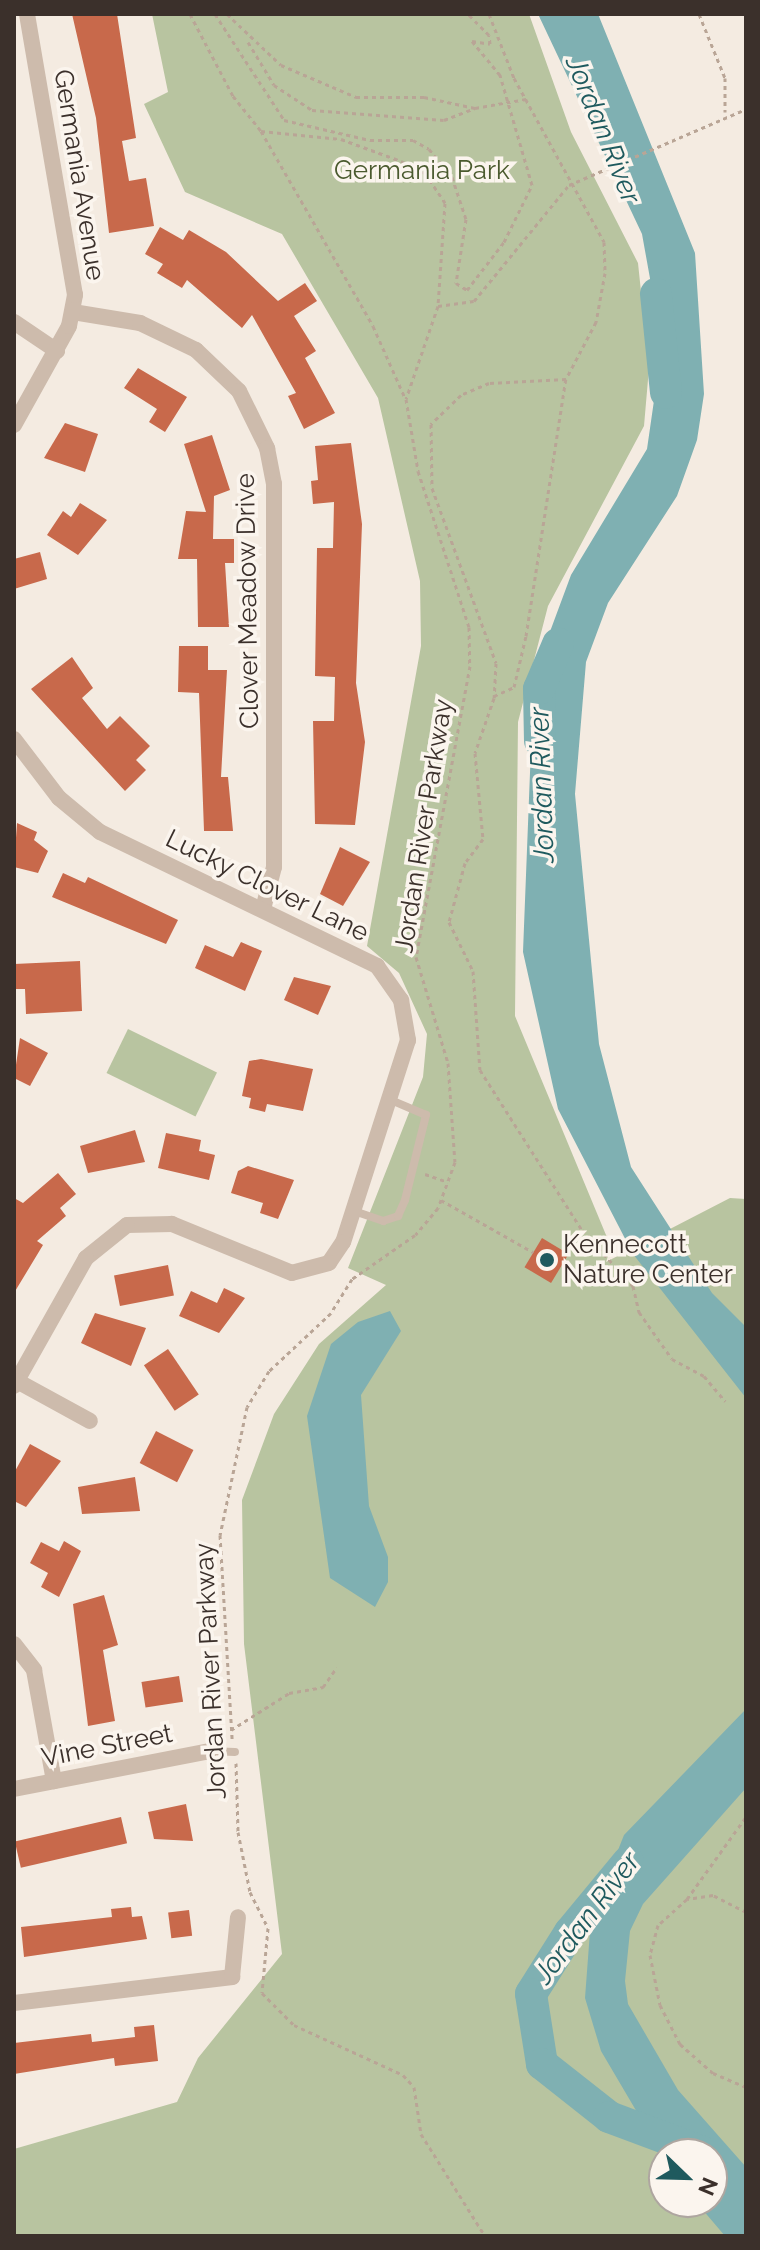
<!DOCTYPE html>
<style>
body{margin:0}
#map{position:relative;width:760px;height:2250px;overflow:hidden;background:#f4ebe1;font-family:Raleway,sans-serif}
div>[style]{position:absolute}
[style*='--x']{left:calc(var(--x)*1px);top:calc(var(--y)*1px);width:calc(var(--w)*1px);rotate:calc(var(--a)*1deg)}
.green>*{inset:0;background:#b8c4a0;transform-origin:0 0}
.water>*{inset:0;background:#7fb0b2}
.river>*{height:32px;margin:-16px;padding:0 16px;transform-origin:16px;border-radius:16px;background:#7fb0b2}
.building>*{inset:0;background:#c8694b;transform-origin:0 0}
.path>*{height:3px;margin-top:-1.5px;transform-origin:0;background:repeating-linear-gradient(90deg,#b9a596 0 4px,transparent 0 8px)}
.lane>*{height:8px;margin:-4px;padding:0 4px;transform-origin:4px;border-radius:4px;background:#cdbbac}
.street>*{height:16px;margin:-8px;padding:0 8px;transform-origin:8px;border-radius:8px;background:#cdbbac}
.dots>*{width:22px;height:22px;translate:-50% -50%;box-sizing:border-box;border:4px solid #fbf5ee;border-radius:50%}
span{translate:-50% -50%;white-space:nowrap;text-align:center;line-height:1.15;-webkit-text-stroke:7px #fbf5ee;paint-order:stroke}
.park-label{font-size:26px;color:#4a5a2e}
.street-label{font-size:26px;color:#3b302b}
.poi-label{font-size:26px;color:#3b302b}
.left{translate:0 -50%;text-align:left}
.water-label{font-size:28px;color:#1f5a5e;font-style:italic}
.frame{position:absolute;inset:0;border:16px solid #3b302b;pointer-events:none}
.north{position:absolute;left:648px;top:2138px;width:80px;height:80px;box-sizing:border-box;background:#fbf5ee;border:2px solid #aea6a0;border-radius:50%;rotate:113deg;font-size:22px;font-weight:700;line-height:32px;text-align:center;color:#3b302b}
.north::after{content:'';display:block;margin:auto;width:28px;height:36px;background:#1f5a5e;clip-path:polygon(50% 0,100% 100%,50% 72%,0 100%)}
</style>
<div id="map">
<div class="green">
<i style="clip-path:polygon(evenodd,152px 14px,529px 14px,571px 132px,638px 263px,649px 368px,644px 426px,548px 606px,518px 722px,515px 1016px,611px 1247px,606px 1262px,730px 1198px,746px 1199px,746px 2236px,14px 2236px,14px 2149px,177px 2102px,198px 2058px,282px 1954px,244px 1644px,242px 1500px,274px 1414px,319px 1344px,386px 1285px,348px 1268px,423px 1077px,427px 1034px,399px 973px,367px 946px,421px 646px,420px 581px,378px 398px,282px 234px,185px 192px,144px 104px,168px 92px,152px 14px,664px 2154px,712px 2154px,712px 2202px,664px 2202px,664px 2154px)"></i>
<i style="left:128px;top:1029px;width:99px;height:49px;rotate:26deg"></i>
</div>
<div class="water">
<i style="clip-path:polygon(538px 14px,598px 14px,695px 253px,704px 394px,697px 440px,677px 496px,608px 603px,586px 662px,575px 794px,599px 1044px,631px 1167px,712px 1293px,746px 1327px,746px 1398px,633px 1254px,558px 1109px,523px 952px,531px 747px,548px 637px,571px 575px,647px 449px,662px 345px,642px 234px)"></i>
<i style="clip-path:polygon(390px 1311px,401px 1331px,361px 1395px,369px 1506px,388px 1557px,388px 1582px,375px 1607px,330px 1578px,307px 1416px,331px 1344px,358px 1322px)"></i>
<i style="clip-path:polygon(746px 1709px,746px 1788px,643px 1904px,630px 1931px,625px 1981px,628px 2004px,678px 2090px,746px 2167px,746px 2236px,725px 2236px,696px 2202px,712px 2202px,712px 2154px,664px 2158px,601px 2051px,585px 1998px,591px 1918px,624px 1835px)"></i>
</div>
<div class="river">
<i style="--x:656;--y:294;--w:99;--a:84.2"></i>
<i style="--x:540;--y:741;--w:52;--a:-91.1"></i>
<i style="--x:539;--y:689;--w:49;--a:-67.1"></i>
<i style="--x:628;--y:1862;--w:91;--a:129.6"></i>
<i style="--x:570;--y:1932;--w:73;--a:122.2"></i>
<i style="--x:531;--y:1994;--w:71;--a:81.1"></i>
<i style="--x:542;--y:2064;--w:85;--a:38.3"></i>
<i style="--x:609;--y:2117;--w:106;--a:20.5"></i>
</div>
<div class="building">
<i style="clip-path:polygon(72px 14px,117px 14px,136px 138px,122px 141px,129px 181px,146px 178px,154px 226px,109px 233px,96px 118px)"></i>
<i style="clip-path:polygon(160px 227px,183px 240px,189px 230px,226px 252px,278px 301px,305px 283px,317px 301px,294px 316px,316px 351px,305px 358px,335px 413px,304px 429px,288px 396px,296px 393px,252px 315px,242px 328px,187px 280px,182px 288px,157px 273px,163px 264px,145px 254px)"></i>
<i style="clip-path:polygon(138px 368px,187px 397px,165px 432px,149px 422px,157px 409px,124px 388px)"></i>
<i style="clip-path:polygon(65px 423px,98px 434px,85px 472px,44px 458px)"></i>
<i style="clip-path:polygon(212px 435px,230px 490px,214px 496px,213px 539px,234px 539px,234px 563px,225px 563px,229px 627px,198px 627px,197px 559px,178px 559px,186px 511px,206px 512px,184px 444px)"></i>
<i style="clip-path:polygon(351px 443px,362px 524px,356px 683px,365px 742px,355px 825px,315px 824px,313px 721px,334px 721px,335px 677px,315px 676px,317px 548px,333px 548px,334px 502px,313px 504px,311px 481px,318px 480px,315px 446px)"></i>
<i style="clip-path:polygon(80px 503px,107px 520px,78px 555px,47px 535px,63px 511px,71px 517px)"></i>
<i style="clip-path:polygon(40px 552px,47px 579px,14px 589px,14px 559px)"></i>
<i style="clip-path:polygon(179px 646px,208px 646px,208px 670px,227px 670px,221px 777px,228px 777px,233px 831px,204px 831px,199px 693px,178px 692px)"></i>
<i style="clip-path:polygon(72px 657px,93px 688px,82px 698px,107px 729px,120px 716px,150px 746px,136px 760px,146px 770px,125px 791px,31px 689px)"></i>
<i style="clip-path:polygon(17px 823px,37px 832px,34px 840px,48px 851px,38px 873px,14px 867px)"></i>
<i style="clip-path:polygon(340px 847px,370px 862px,343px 906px,320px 894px)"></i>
<i style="clip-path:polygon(63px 873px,85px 883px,88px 877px,178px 920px,166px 944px,52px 897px)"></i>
<i style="clip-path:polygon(241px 942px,262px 951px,245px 991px,195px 968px,205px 945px,233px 957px)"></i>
<i style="clip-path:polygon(80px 961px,82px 1011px,26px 1014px,25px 989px,14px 989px,14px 964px)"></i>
<i style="clip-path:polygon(294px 977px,331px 986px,318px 1015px,284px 1000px)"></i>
<i style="clip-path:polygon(20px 1038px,48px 1053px,30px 1086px,14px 1078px)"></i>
<i style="clip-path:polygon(261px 1059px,313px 1069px,303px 1111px,267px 1104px,265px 1112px,249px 1108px,251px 1098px,242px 1096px,249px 1061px)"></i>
<i style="clip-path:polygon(135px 1130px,145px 1162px,88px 1173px,80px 1146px)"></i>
<i style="clip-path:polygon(166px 1133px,201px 1140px,199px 1151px,215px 1155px,209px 1180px,158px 1168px)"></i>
<i style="clip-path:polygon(248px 1166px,294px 1180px,278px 1219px,260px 1213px,263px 1203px,231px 1193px,238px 1171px)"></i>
<i style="clip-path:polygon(58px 1173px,76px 1194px,60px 1208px,66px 1216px,37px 1241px,43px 1245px,14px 1293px,14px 1198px,23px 1203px)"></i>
<i style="left:542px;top:1238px;width:31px;height:34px;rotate:31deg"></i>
<i style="left:168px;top:1265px;width:31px;height:55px;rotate:79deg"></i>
<i style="clip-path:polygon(224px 1288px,245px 1298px,219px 1333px,179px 1316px,191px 1291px,217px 1303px)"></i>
<i style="clip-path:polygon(95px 1313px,146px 1328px,131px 1366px,81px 1343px)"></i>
<i style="left:168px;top:1349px;width:55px;height:29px;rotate:56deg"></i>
<i style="left:156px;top:1431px;width:42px;height:36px;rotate:27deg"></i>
<i style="clip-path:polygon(30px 1444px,61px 1461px,26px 1507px,14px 1501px,14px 1473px)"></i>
<i style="clip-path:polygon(135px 1477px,140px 1511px,82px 1514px,78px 1487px)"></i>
<i style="clip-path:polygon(64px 1541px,81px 1551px,59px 1597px,41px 1587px,48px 1573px,30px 1563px,41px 1542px,59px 1551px)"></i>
<i style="clip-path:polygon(104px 1595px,118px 1645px,103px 1650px,115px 1721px,88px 1726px,73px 1604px)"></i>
<i style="left:179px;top:1676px;width:26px;height:38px;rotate:81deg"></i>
<i style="clip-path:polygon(186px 1804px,193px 1841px,154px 1839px,148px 1812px)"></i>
<i style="left:121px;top:1817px;width:27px;height:109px;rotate:77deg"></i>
<i style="clip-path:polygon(131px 1907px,132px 1917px,142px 1916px,147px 1939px,24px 1957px,21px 1927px,112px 1917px,111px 1909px)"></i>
<i style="left:189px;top:1910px;width:26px;height:21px;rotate:83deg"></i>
<i style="clip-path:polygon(154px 2025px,158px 2061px,115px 2066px,114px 2058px,14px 2074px,14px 2043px,91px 2034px,92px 2042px,135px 2037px,134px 2027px)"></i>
</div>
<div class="path">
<i style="--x:190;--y:14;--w:93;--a:62.3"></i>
<i style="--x:233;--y:96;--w:45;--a:51.3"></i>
<i style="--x:261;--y:131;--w:80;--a:5.7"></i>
<i style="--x:341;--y:139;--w:64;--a:20.1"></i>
<i style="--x:401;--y:161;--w:27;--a:27"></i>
<i style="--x:425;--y:173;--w:36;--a:56"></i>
<i style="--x:445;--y:203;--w:103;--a:93.9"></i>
<i style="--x:438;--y:306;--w:98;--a:109"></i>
<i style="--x:406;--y:399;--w:73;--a:80.5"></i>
<i style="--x:418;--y:471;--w:164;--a:71.9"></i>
<i style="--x:469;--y:627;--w:39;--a:89"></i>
<i style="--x:470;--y:666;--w:296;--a:100.5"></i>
<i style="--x:416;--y:957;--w:111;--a:73.2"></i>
<i style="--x:448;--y:1063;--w:99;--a:86"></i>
<i style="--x:455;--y:1162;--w:49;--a:110.3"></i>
<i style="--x:438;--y:1208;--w:35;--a:130"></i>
<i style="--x:415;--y:1235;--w:77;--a:145.1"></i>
<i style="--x:352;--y:1279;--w:40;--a:122"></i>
<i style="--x:331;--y:1313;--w:85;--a:136.9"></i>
<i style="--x:269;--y:1371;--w:42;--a:121.4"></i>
<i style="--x:247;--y:1407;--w:131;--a:101.9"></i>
<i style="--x:220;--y:1535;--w:204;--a:86.6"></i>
<i style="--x:215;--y:14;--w:126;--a:56.9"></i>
<i style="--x:284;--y:120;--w:88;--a:13.1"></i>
<i style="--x:370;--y:140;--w:43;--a:0"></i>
<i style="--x:413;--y:140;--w:18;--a:29"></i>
<i style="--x:429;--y:149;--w:36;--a:51"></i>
<i style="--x:452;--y:177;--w:44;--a:71.6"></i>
<i style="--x:466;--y:219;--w:65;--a:98.9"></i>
<i style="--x:456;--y:283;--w:13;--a:32"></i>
<i style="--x:467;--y:290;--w:61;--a:-52.4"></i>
<i style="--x:504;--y:242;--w:64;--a:-63.8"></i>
<i style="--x:532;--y:185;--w:115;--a:-106.2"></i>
<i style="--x:500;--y:75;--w:44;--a:-129.5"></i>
<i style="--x:472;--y:41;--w:18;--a:9"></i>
<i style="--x:490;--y:44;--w:9;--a:-96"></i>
<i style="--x:489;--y:35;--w:30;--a:-135"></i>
<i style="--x:227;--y:14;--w:74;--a:43.4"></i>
<i style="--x:281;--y:65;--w:82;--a:23.1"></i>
<i style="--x:356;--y:97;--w:68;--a:0"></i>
<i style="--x:424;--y:97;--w:52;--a:12.2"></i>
<i style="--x:475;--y:108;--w:52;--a:-10"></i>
<i style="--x:489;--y:14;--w:69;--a:68.7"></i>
<i style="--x:514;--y:78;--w:187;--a:61.2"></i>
<i style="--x:604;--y:242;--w:31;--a:88"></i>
<i style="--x:605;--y:273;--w:50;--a:100.4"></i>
<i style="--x:596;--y:322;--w:64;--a:117.8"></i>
<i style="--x:566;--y:379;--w:77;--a:177"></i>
<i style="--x:489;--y:383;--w:30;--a:157"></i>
<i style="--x:461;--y:395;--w:42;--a:136"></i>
<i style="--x:431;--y:424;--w:64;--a:89.1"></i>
<i style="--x:432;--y:488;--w:186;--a:69.9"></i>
<i style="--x:496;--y:663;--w:35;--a:93"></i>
<i style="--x:494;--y:698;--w:58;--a:109.1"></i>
<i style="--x:475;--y:753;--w:86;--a:84.7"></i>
<i style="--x:483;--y:839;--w:30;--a:127"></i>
<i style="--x:465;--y:863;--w:61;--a:105.2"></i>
<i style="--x:449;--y:922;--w:55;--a:63.9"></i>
<i style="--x:473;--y:971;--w:99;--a:86"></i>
<i style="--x:480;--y:1070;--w:190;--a:57.5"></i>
<i style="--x:582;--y:1230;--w:76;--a:47.7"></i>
<i style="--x:633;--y:1286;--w:27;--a:77"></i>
<i style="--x:639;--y:1312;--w:57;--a:54.9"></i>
<i style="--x:672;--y:1359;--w:36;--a:28"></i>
<i style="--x:704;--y:1376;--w:33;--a:50"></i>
<i style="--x:699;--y:14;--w:69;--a:67.9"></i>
<i style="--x:725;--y:78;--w:34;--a:90"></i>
<i style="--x:248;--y:42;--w:50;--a:58.8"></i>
<i style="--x:274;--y:85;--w:45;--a:33.3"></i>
<i style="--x:312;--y:110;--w:132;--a:4.3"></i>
<i style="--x:444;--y:120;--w:33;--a:-21"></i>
<i style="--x:261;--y:131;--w:225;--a:60.1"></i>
<i style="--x:373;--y:326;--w:79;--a:66"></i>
<i style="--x:438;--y:306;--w:36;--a:-8"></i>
<i style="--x:474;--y:301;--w:150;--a:-50.7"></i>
<i style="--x:569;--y:185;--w:193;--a:-23.2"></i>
<i style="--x:494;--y:696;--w:22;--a:-24"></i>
<i style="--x:514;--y:687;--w:52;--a:-76.8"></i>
<i style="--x:526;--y:636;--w:260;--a:-81.2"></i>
<i style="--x:425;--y:1174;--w:24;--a:19"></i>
<i style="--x:441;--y:1200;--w:106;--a:29.5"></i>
<i style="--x:231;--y:1730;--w:69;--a:-32.5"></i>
<i style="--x:289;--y:1693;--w:35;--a:-10"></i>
<i style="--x:323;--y:1687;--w:24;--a:-55"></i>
<i style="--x:236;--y:1763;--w:69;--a:88.3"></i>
<i style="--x:238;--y:1832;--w:61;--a:78.7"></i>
<i style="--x:250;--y:1892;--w:40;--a:63.4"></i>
<i style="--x:268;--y:1928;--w:65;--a:95.3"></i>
<i style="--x:262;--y:1993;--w:45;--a:45"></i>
<i style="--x:294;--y:2025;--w:120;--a:24.6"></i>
<i style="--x:403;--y:2075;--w:16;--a:47"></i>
<i style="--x:414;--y:2087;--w:48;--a:81.5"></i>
<i style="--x:421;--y:2134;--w:120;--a:57.9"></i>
<i style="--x:687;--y:1899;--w:101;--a:-54.3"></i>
<i style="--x:746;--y:1912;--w:37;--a:-153"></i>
<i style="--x:713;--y:1895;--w:26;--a:171"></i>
<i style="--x:687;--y:1899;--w:39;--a:138"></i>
<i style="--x:658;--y:1925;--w:31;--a:105"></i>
<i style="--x:650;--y:1955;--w:51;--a:78.7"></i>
<i style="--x:660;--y:2005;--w:44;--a:62.9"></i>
<i style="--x:680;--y:2044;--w:44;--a:41.3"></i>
<i style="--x:713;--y:2073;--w:36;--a:23"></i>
</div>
<div class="lane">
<i style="--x:354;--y:1211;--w:31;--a:19"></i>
<i style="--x:383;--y:1221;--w:16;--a:-18"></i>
<i style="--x:398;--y:1216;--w:17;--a:-66"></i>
<i style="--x:405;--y:1200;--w:88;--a:-76.1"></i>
<i style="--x:426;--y:1115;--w:36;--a:-157"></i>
<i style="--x:209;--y:1751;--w:26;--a:2"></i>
</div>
<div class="street">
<i style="--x:73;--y:312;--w:68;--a:9.3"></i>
<i style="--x:140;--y:323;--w:62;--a:25.7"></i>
<i style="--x:196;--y:350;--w:59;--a:43.6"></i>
<i style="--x:239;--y:391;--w:64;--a:63.8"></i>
<i style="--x:267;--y:448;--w:37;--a:79"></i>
<i style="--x:274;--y:484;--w:383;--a:90"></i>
<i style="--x:274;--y:867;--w:43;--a:104.7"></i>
<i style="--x:14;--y:322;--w:52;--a:34"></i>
<i style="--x:14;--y:425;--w:113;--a:-60.9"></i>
<i style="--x:69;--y:326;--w:32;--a:-79"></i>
<i style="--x:75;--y:295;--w:285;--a:-99.7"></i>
<i style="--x:14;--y:739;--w:74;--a:52.7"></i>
<i style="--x:59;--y:798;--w:53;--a:39.7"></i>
<i style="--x:100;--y:832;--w:308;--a:25.8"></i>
<i style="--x:377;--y:966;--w:42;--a:54.8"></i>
<i style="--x:401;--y:1000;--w:41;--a:80.1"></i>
<i style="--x:408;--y:1040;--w:212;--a:107.8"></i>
<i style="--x:343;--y:1242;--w:25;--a:124"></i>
<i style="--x:329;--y:1263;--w:38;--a:165"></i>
<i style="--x:292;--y:1273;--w:130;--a:-157.8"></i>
<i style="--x:172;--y:1224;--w:45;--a:178.7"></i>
<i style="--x:127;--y:1225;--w:53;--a:141.2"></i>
<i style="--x:86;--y:1258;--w:147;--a:119.4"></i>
<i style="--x:17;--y:1381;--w:83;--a:28.7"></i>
<i style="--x:14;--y:1644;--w:33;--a:52"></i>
<i style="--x:34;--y:1670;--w:113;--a:79.8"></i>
<i style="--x:14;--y:1789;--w:199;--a:-11"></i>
<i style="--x:14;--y:2003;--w:220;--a:-6.8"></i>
<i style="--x:232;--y:1977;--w:60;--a:-84.3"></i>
</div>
<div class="dots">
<i style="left:547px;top:1260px;background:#1f5a5e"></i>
</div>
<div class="park-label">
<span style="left:422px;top:171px">Germania Park</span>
</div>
<div class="street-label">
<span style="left:79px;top:175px;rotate:81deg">Germania Avenue</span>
<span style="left:248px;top:601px;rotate:-91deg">Clover Meadow Drive</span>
<span style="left:424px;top:826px;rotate:-81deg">Jordan River Parkway</span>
<span style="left:267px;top:886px;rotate:26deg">Lucky Clover Lane</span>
<span style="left:211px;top:1671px;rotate:-93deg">Jordan River Parkway</span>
<span style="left:107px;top:1746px;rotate:-11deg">Vine Street</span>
</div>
<div class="poi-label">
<span class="left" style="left:563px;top:1260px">Kennecott<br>Nature Center</span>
</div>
<div class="water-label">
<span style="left:603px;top:130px;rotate:68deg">Jordan River</span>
<span style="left:542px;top:785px;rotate:-92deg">Jordan River</span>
<span style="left:587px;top:1918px;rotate:-53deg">Jordan River</span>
</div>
<div class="frame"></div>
<div class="north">N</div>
</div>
